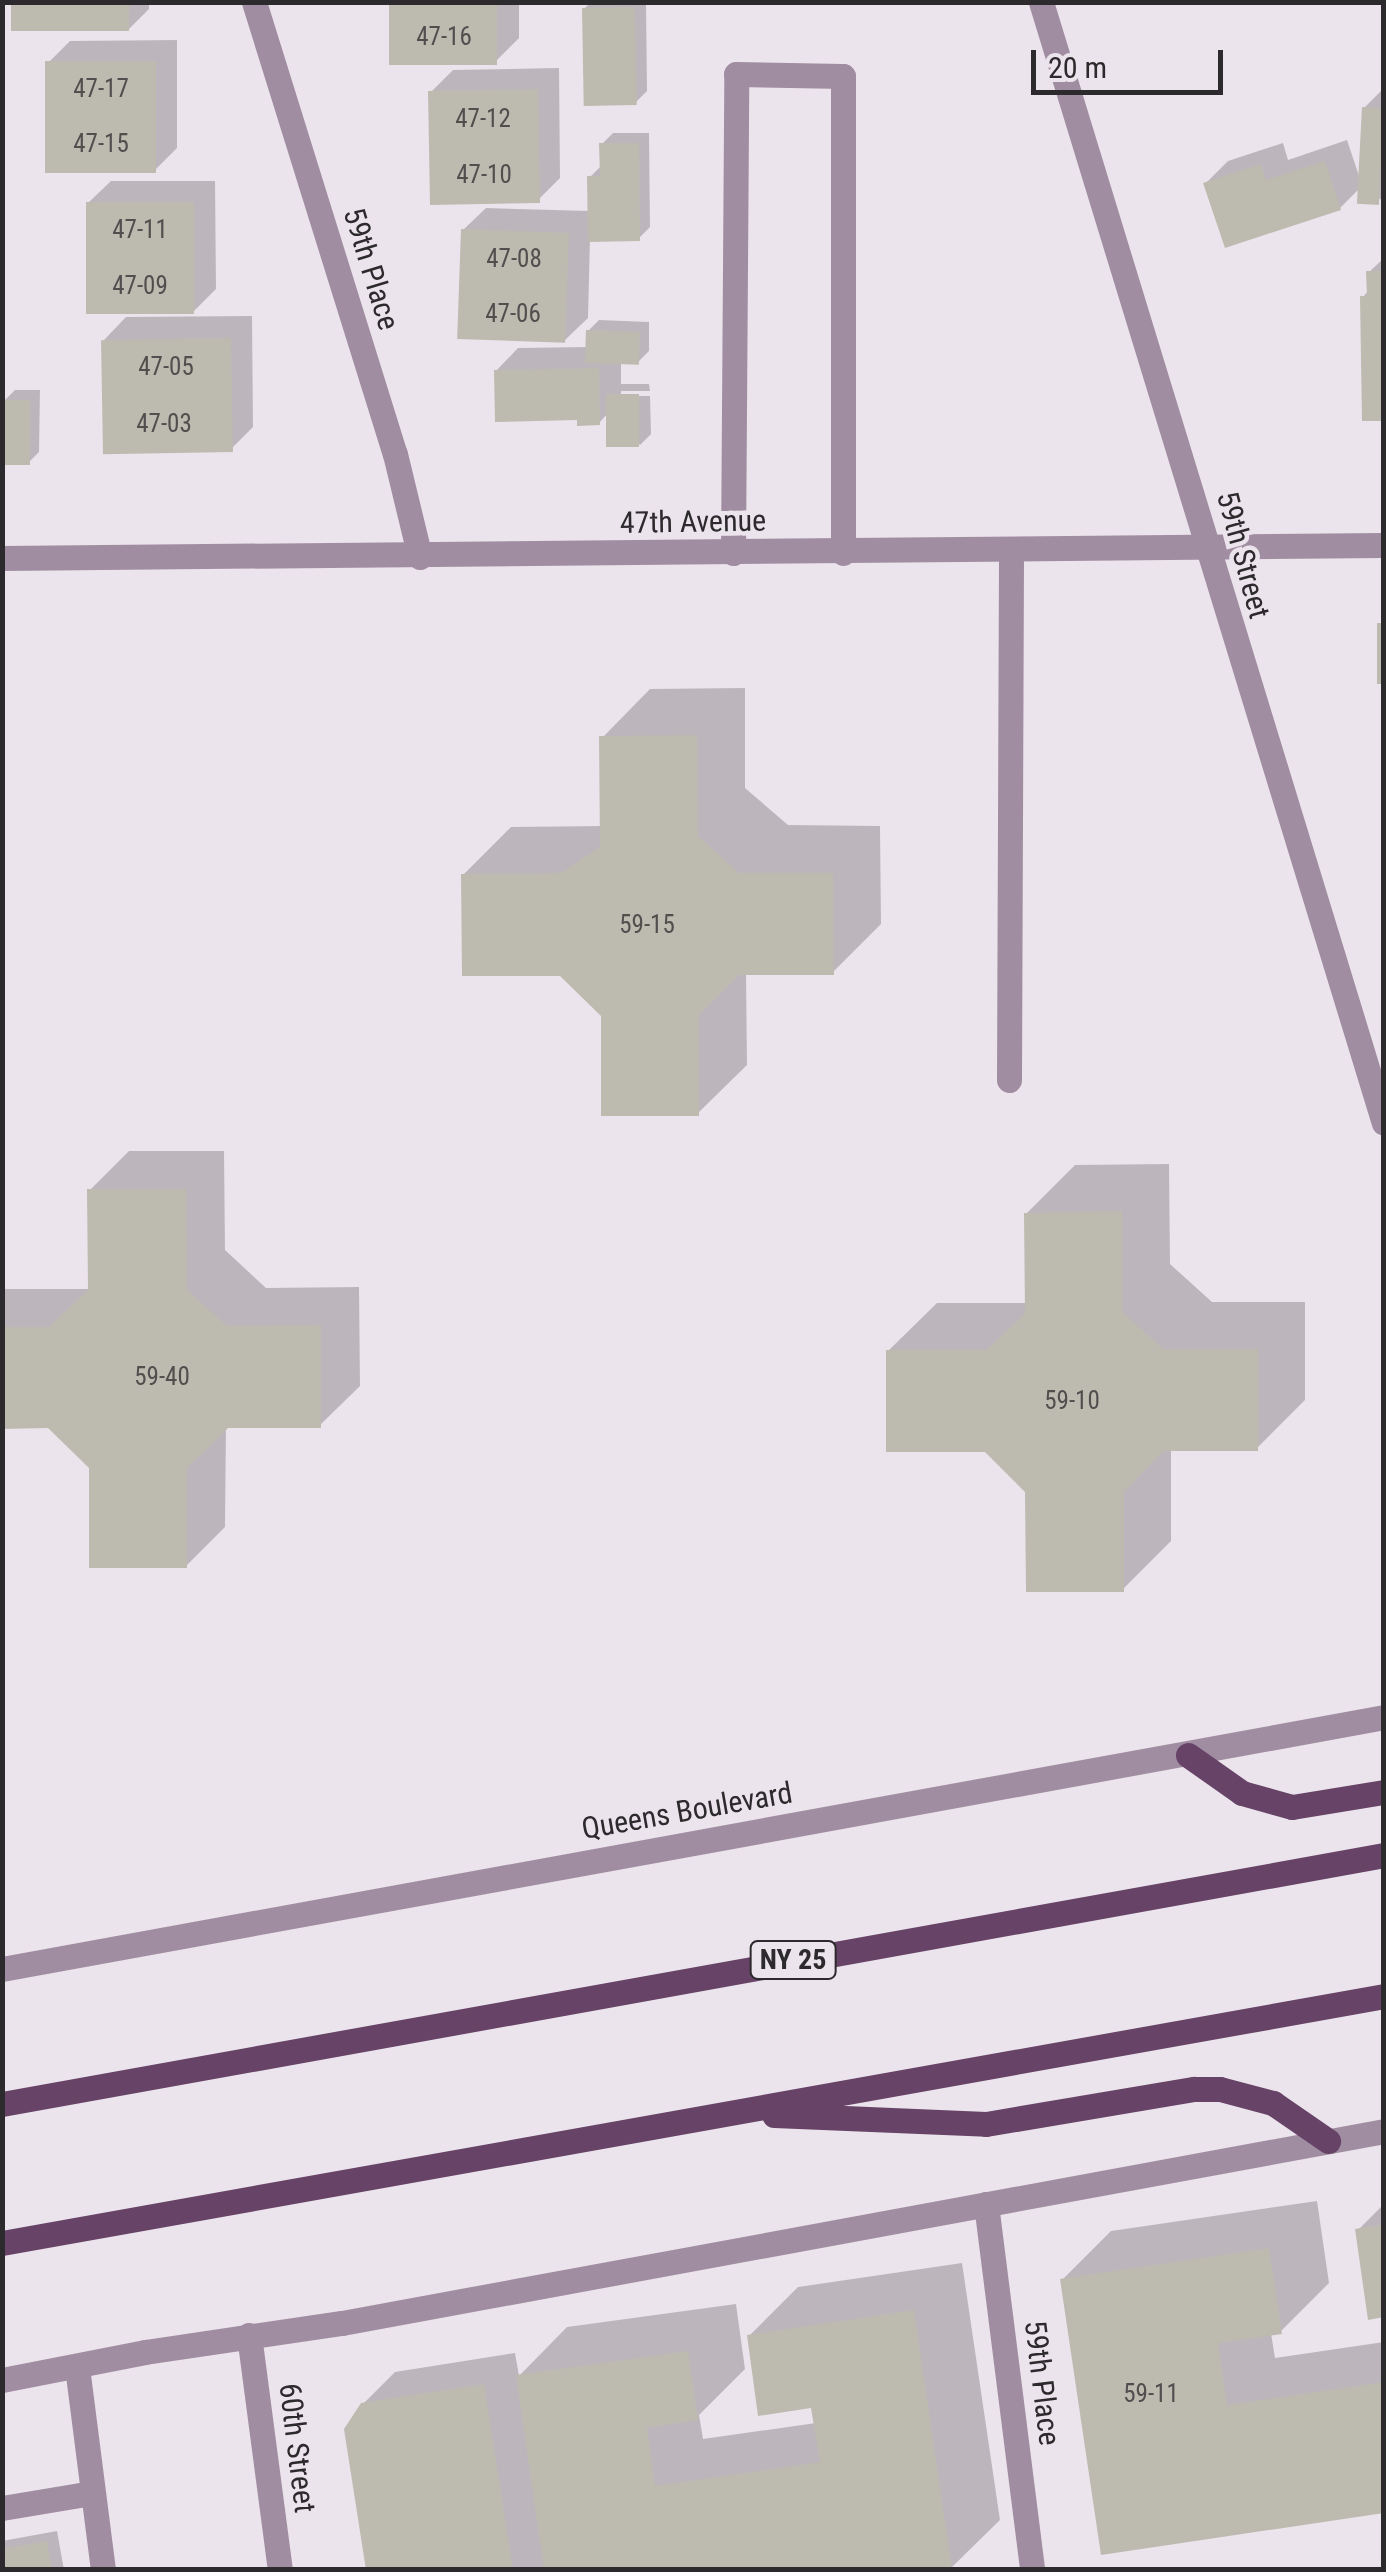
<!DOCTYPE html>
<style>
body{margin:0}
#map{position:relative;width:1386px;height:2572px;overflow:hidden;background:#ece4ec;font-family:"Roboto Condensed",sans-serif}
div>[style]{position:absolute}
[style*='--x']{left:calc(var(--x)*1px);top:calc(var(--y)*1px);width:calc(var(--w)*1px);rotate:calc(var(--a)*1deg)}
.shadow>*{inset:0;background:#0003}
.building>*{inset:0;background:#bdbab0;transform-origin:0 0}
.minor>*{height:25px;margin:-12.5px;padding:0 12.5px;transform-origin:12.5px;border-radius:12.5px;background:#a18da2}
.major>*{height:25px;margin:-12.5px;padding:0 12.5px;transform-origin:12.5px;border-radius:12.5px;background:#664367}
span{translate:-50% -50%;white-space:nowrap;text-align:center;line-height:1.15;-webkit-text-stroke:9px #ece4ec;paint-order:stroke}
.number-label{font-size:25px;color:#514e4e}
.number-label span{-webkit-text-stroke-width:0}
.shield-label span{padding:2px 8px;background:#ece4ec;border:2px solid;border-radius:8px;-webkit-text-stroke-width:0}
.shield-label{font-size:28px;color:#2d2a2d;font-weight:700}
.street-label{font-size:30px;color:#2d2a2d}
.frame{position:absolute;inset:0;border:5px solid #2d2a2d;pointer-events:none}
.scale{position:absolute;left:1031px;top:50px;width:192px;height:45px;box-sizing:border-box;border:5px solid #2d2a2d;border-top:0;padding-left:12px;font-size:30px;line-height:35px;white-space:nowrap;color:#2d2a2d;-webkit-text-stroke:8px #ece4ec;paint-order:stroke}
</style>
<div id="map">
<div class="shadow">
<i style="clip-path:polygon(14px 2px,149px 2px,149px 9px,127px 31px)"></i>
<i style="clip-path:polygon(392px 2px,519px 2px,519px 38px,497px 60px)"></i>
<i style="clip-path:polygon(591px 2px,646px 2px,647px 91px,636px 102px,584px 9px)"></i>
<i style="clip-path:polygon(177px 40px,177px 148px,155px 170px,48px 63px,70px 41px)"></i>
<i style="clip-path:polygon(559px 68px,560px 178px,538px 200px,431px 92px,453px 70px)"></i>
<i style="clip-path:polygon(1384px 88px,1384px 202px,1362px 186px,1340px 208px,1206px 183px,1228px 161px,1283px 143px,1288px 160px,1347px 140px,1362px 185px,1364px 108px)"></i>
<i style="clip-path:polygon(613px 133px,649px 133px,650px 227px,639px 238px,590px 239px,588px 318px,565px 340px,463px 230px,486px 208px,590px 211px,590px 177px,602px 165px,602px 144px)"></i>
<i style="clip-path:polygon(111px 181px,215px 181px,216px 289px,193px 312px,88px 203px)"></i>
<i style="clip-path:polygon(1384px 258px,1384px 418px,1363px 297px,1369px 290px,1369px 272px)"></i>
<i style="clip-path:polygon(252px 316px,253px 427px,230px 450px,104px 340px,126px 317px)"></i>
<i style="clip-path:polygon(599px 320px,649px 322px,649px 351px,638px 362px,621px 361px,621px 384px,649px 384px,650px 391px,621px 391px,621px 396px,650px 396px,651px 434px,640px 445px,609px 412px,599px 423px,579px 417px,496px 371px,518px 348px,588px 347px,588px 331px)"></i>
<i style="clip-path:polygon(15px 390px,40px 390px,39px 452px,28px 463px,4px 401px)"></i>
<i style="clip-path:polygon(745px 688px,745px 788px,788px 825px,880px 826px,881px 924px,833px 972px,746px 972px,747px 1065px,698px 1113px,463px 875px,511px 827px,602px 826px,602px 738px,650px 689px)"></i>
<i style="clip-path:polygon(129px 1151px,224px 1151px,225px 1250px,266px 1288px,359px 1287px,360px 1386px,320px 1425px,226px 1426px,225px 1527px,186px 1566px,49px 1426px,2px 1426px,2px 1289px,90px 1289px,90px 1190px)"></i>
<i style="clip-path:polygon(1169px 1164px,1170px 1264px,1212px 1302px,1305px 1302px,1305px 1400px,1257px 1448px,1171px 1449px,1171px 1541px,1123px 1589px,888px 1351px,937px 1303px,1027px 1303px,1026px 1214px,1075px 1165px)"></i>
<i style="clip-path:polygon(1317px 2201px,1329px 2283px,1281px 2331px,1271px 2333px,1275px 2358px,1384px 2342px,1384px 2510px,1103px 2553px,1062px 2280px,1111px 2231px)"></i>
<i style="clip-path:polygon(1384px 2204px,1384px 2315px,1358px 2230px)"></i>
<i style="clip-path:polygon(962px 2263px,1000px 2520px,951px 2568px,369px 2570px,363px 2404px,395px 2372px,515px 2353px,519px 2376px,567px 2327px,736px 2304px,745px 2369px,699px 2415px,703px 2439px,816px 2423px,813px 2405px,749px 2336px,798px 2287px)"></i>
<i style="clip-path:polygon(57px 2531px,64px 2570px,2px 2570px,2px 2541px)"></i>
</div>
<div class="building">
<i style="left:11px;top:2px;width:118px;height:29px"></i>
<i style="left:389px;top:2px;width:108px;height:63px"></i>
<i style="left:635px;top:7px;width:98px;height:53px;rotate:89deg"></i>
<i style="left:156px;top:61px;width:112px;height:111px;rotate:90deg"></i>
<i style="left:538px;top:89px;width:114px;height:110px;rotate:89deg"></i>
<i style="left:1362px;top:107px;width:22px;height:97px;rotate:3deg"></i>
<i style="clip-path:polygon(599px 143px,639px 143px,640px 241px,588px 242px,587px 176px,600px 176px)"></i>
<i style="clip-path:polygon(1325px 161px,1341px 210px,1225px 248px,1203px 183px,1261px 164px,1266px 180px)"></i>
<i style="left:86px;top:202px;width:108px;height:112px"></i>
<i style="left:461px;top:229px;width:108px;height:110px;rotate:2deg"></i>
<i style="clip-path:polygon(1366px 271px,1384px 271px,1384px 421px,1362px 421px,1360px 296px,1367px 296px)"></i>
<i style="left:586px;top:330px;width:54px;height:33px;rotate:2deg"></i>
<i style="left:231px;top:338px;width:114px;height:130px;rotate:89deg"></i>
<i style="clip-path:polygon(599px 368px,600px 425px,577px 426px,577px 420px,495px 422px,494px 370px)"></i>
<i style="left:606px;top:394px;width:33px;height:53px"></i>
<i style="left:2px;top:400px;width:28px;height:65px"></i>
<i style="left:1377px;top:623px;width:7px;height:61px"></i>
<i style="clip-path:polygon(697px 735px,698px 836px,739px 873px,833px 873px,834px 975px,739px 975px,699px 1015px,699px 1116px,601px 1116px,601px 1016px,560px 976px,462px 976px,461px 874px,561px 873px,600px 847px,599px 736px)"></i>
<i style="clip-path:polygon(87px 1189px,186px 1189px,187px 1290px,227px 1326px,321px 1325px,321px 1428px,228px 1428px,187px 1468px,187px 1568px,89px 1568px,89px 1468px,48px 1428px,2px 1429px,2px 1327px,49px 1327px,88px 1290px)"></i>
<i style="clip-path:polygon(1122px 1211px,1122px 1312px,1163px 1349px,1258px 1349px,1258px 1451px,1163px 1451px,1124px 1492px,1124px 1592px,1026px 1592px,1025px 1492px,985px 1452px,886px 1452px,886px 1350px,986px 1350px,1025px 1314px,1024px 1213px)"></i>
<i style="clip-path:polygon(1384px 2224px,1384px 2317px,1368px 2320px,1355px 2229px)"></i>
<i style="clip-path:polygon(1269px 2248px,1282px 2334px,1218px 2343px,1227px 2405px,1384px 2382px,1384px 2513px,1101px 2555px,1060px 2279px)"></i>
<i style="clip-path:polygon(914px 2310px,952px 2570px,544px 2570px,516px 2375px,688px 2351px,698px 2420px,647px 2428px,655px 2486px,820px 2462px,811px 2408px,758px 2416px,747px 2335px)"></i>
<i style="clip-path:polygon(484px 2384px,513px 2570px,366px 2570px,344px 2429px,361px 2403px)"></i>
<i style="clip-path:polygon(47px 2541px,52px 2570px,2px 2570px,2px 2549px)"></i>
</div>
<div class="minor">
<i style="--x:254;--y:2;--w:473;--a:72.7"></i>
<i style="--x:395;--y:454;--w:106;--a:76.4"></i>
<i style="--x:1041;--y:2;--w:1172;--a:72.99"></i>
<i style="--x:733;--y:553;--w:479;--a:-89.6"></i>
<i style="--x:736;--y:74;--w:107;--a:1.1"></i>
<i style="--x:843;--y:76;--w:477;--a:90"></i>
<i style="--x:2;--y:558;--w:1382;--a:-0.54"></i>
<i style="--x:1009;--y:1080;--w:529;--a:-89.78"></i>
<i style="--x:2;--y:1969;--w:1405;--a:-10.33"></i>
<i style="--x:986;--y:2204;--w:369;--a:82.8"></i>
<i style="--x:249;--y:2335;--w:237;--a:82.5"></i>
<i style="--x:77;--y:2367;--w:205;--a:82.7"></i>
<i style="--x:2;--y:2380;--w:146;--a:-11.1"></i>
<i style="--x:145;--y:2352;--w:199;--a:-8.4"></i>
<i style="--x:342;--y:2323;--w:1060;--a:-10.44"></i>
<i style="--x:2;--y:2508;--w:91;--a:-9.5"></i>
</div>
<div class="major">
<i style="--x:1188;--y:1755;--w:66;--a:35.1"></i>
<i style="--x:1242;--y:1793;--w:52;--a:15.6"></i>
<i style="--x:1292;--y:1807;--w:93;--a:-9.3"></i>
<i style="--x:2;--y:2104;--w:1404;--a:-10.21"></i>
<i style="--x:774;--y:2115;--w:212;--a:2.4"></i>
<i style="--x:986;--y:2124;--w:211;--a:-9.6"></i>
<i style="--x:1194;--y:2089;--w:26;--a:0"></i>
<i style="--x:1220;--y:2089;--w:55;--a:14.8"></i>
<i style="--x:1273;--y:2103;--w:67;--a:34.6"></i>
<i style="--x:2;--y:2243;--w:1404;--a:-10.13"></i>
</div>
<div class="number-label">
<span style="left:444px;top:37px">47-16</span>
<span style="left:101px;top:89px">47-17</span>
<span style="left:483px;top:119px">47-12</span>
<span style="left:101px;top:144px">47-15</span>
<span style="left:484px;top:175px">47-10</span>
<span style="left:140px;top:230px">47-11</span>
<span style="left:514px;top:259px">47-08</span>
<span style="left:140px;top:286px">47-09</span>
<span style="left:513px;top:314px">47-06</span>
<span style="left:166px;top:367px">47-05</span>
<span style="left:164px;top:424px">47-03</span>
<span style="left:647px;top:925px">59-15</span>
<span style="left:162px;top:1377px">59-40</span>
<span style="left:1072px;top:1401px">59-10</span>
<span style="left:1151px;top:2394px">59-11</span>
</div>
<div class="shield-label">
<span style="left:793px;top:1960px">NY 25</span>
</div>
<div class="street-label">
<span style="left:371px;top:269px;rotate:73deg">59th Place</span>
<span style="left:693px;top:522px;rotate:-1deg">47th Avenue</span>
<span style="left:1243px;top:555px;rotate:75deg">59th Street</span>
<span style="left:687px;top:1811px;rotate:-10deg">Queens Boulevard</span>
<span style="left:1042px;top:2383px;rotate:83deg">59th Place</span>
<span style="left:297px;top:2448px;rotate:83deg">60th Street</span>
</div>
<div class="frame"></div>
<div class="scale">20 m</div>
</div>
